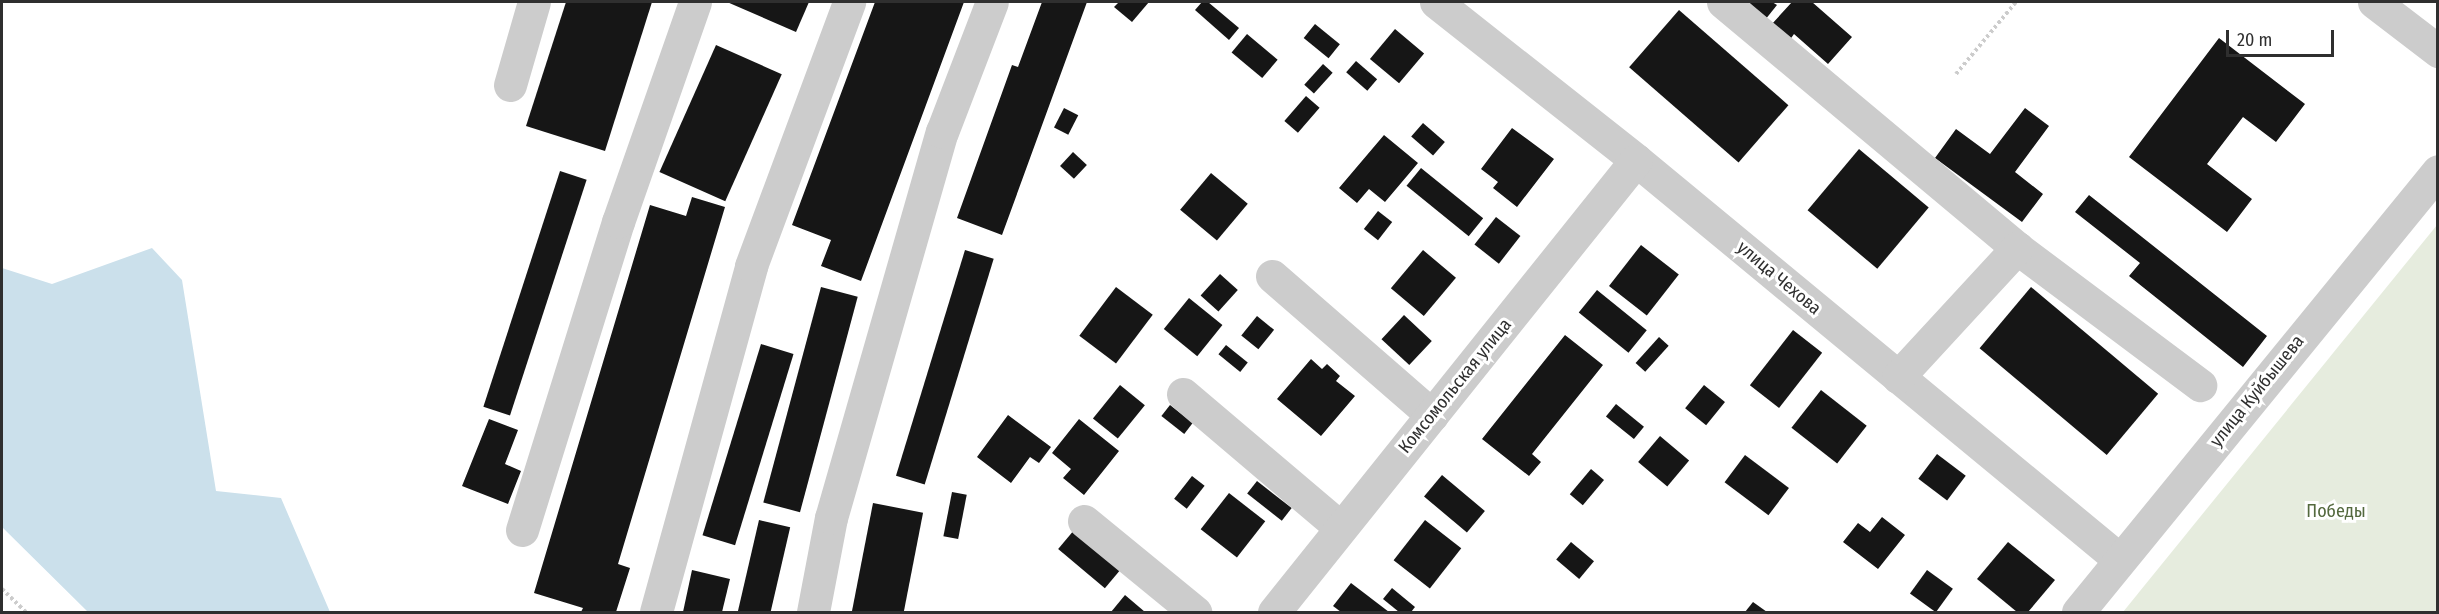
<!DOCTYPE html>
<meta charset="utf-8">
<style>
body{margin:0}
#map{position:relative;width:2439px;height:614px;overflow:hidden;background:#fff;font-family:"Fira Sans Condensed",sans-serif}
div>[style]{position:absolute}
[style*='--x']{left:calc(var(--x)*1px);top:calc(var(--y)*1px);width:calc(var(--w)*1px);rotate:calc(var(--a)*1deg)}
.green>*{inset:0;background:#e6ecde}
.water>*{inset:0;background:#cbe0eb}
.building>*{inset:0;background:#161616;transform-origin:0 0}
.path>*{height:4px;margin-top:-2px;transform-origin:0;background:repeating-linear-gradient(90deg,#ccc 0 3px,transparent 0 6px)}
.minor>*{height:33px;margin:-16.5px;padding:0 16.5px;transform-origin:16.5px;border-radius:16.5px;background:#ccc}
span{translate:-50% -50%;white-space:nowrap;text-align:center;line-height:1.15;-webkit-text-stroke:6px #fff;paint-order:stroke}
.street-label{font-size:18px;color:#2f2f2f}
.park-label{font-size:18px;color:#54693e}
.frame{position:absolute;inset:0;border:3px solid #2f2f2f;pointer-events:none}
.scale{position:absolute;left:2226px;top:30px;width:108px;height:27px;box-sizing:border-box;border:3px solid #2f2f2f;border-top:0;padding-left:8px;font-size:18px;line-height:21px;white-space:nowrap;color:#2f2f2f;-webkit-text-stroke:4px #fff;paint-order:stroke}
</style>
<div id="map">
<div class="green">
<i style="clip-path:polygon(2437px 225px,2437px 612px,2123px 612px)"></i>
</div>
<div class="water">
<i style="clip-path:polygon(152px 248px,182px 280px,216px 491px,281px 498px,330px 612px,88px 612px,2px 527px,2px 268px,52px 284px)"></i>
</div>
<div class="building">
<i style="clip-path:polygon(566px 2px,652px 2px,605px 151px,526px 126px)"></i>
<i style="clip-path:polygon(727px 2px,809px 2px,796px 32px)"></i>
<i style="clip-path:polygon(875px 2px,964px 2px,861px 281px,821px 266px,831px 240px,792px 225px)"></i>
<i style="clip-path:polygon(1042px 2px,1087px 2px,1002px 235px,957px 218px,1012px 65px,1018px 67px)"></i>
<i style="clip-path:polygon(1119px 2px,1149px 2px,1132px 22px,1114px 7px)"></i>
<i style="clip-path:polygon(1202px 2px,1208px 2px,1239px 28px,1229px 40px,1195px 10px)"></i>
<i style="clip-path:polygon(1743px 2px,1772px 2px,1777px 5px,1765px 20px)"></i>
<i style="clip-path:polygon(1792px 2px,1812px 2px,1852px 37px,1828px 64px,1794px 34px,1789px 41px,1771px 25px)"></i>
<i style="left:1679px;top:10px;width:145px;height:76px;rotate:41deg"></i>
<i style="left:1315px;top:24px;width:32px;height:18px;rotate:39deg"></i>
<i style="left:1395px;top:29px;width:38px;height:39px;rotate:40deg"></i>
<i style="left:1247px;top:34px;width:40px;height:24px;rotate:40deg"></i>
<i style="clip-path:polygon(2219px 38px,2305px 104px,2276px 142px,2243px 117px,2207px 164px,2252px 199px,2227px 232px,2129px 157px)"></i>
<i style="left:716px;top:45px;width:72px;height:139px;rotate:24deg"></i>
<i style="left:1356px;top:61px;width:28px;height:15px;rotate:41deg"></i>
<i style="left:1323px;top:64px;width:13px;height:28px;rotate:42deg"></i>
<i style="left:1306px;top:96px;width:18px;height:33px;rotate:41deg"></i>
<i style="left:1064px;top:108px;width:16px;height:22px;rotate:27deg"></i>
<i style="clip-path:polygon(2025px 108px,2049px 126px,2015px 172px,2043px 194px,2022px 222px,1935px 158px,1956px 129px,1990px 154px)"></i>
<i style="left:1423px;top:123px;width:29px;height:18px;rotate:41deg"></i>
<i style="clip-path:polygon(1512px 128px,1554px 159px,1517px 207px,1493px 188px,1498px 182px,1481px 169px)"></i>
<i style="clip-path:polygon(1384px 135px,1418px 163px,1385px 202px,1369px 189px,1357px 203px,1339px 188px)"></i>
<i style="left:1859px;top:149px;width:91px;height:80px;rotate:40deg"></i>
<i style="left:1073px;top:152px;width:19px;height:19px;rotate:43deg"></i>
<i style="left:1421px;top:168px;width:80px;height:23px;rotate:39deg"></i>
<i style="left:560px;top:171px;width:28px;height:248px;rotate:18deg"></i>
<i style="left:1211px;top:173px;width:48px;height:48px;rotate:40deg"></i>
<i style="clip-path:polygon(2089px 195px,2267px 336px,2243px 367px,2129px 276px,2140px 263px,2075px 212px)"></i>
<i style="clip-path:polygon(692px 197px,725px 207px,618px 564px,630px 568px,616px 612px,581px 612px,583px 608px,534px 593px,650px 205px,686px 216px)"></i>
<i style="left:1378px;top:211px;width:18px;height:23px;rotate:38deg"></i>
<i style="left:1496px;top:217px;width:31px;height:35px;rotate:38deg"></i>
<i style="left:1641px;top:245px;width:48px;height:52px;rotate:38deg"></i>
<i style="left:965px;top:250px;width:30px;height:236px;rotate:17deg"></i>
<i style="left:1423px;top:250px;width:43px;height:50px;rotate:40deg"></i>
<i style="left:1220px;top:274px;width:24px;height:29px;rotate:42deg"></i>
<i style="left:821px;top:287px;width:38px;height:223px;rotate:15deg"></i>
<i style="left:1116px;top:287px;width:46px;height:61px;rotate:37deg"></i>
<i style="left:2031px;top:287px;width:166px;height:80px;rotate:40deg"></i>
<i style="left:1597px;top:290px;width:64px;height:29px;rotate:39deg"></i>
<i style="left:1189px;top:298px;width:43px;height:40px;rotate:39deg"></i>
<i style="left:1404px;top:315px;width:38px;height:33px;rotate:43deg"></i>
<i style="left:1257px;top:316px;width:22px;height:25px;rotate:39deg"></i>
<i style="left:1793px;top:330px;width:37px;height:70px;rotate:38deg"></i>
<i style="clip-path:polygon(1565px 335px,1603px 365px,1532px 454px,1541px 462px,1529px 476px,1482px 439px)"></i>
<i style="left:1659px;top:337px;width:13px;height:35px;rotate:42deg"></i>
<i style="left:761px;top:344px;width:34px;height:200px;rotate:17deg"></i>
<i style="left:1226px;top:345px;width:28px;height:12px;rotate:39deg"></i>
<i style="clip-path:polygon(1311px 359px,1322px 369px,1327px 364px,1340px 376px,1336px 381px,1355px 396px,1321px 436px,1277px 399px)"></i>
<i style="left:1120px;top:385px;width:32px;height:43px;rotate:39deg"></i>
<i style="left:1704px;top:385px;width:27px;height:30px;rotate:39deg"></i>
<i style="left:1821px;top:390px;width:58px;height:48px;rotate:38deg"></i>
<i style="left:1616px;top:404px;width:36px;height:16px;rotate:39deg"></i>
<i style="left:1170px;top:405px;width:29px;height:14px;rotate:38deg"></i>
<i style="clip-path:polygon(1008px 415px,1051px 447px,1039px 463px,1030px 457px,1011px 483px,977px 457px)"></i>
<i style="clip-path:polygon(489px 419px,518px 430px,505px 464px,521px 471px,508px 504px,462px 486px)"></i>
<i style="clip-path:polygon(1079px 419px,1119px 451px,1084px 495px,1063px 478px,1071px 469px,1052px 453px)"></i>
<i style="left:1660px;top:436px;width:38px;height:34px;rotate:40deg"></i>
<i style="left:1937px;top:454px;width:36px;height:31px;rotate:37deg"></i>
<i style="left:1745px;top:455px;width:55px;height:34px;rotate:37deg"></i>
<i style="left:1591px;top:469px;width:17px;height:33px;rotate:40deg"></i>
<i style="left:1442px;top:475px;width:56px;height:28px;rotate:40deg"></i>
<i style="left:1192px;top:476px;width:16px;height:29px;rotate:38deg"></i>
<i style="left:1257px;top:481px;width:44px;height:16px;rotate:38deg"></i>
<i style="left:952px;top:492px;width:15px;height:45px;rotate:11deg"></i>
<i style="left:1229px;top:493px;width:46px;height:46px;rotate:38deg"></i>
<i style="left:873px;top:503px;width:51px;height:111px;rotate:11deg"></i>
<i style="clip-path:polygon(1882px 517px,1905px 535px,1878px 569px,1843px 542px,1858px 523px,1870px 532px)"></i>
<i style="left:759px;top:520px;width:32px;height:94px;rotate:13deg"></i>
<i style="left:1425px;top:520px;width:46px;height:51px;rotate:38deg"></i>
<i style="left:1080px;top:523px;width:61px;height:34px;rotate:40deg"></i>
<i style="left:1571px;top:542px;width:30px;height:23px;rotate:40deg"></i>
<i style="clip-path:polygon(2008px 542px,2055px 580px,2028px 612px,2017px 612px,1977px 579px)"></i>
<i style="clip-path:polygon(692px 570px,730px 579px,722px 612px,683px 612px)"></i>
<i style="left:1927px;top:570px;width:32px;height:29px;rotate:36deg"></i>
<i style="clip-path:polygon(1351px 583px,1389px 612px,1341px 612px,1333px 606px)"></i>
<i style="clip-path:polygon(1392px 588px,1415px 607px,1411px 612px,1399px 612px,1383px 599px)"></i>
<i style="clip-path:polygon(1125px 595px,1145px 612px,1111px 612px)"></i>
<i style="clip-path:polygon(1753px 602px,1767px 612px,1745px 612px)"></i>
</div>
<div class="path">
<i style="--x:1956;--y:74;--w:94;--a:-50.2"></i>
<i style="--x:2;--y:589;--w:33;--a:44"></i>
</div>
<div class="minor">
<i style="--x:1436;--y:2;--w:255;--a:38.3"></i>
<i style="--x:1636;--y:160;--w:626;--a:39.56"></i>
<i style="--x:1723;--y:2;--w:383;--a:39.9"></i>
<i style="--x:2017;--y:248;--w:229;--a:36.8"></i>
<i style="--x:2374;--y:2;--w:81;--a:37.4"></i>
<i style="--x:510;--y:85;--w:86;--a:-73.9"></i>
<i style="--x:1272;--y:276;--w:212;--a:41"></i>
<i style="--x:1898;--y:377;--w:176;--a:-47.3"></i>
<i style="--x:1183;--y:394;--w:206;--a:40.3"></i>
<i style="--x:1084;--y:521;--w:144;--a:39.3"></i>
<i style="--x:522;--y:530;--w:323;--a:-72.7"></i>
<i style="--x:618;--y:222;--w:233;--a:-70.7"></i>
<i style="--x:656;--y:612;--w:359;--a:-74.6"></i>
<i style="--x:751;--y:266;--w:282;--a:-69.6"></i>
<i style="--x:813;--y:612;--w:96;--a:-79.2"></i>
<i style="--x:831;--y:518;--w:402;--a:-74"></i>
<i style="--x:942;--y:132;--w:139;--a:-69"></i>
<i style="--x:1274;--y:612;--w:579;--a:-51.31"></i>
<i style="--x:2078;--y:612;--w:569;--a:-50.77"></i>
</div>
<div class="street-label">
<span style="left:1779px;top:278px;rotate:40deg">улица Чехова</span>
<span style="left:1455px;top:386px;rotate:-51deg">Комсомольская улица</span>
<span style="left:2257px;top:391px;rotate:-51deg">улица Куйбышева</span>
</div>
<div class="park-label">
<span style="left:2336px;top:511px">Победы</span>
</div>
<div class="frame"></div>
<div class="scale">20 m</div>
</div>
